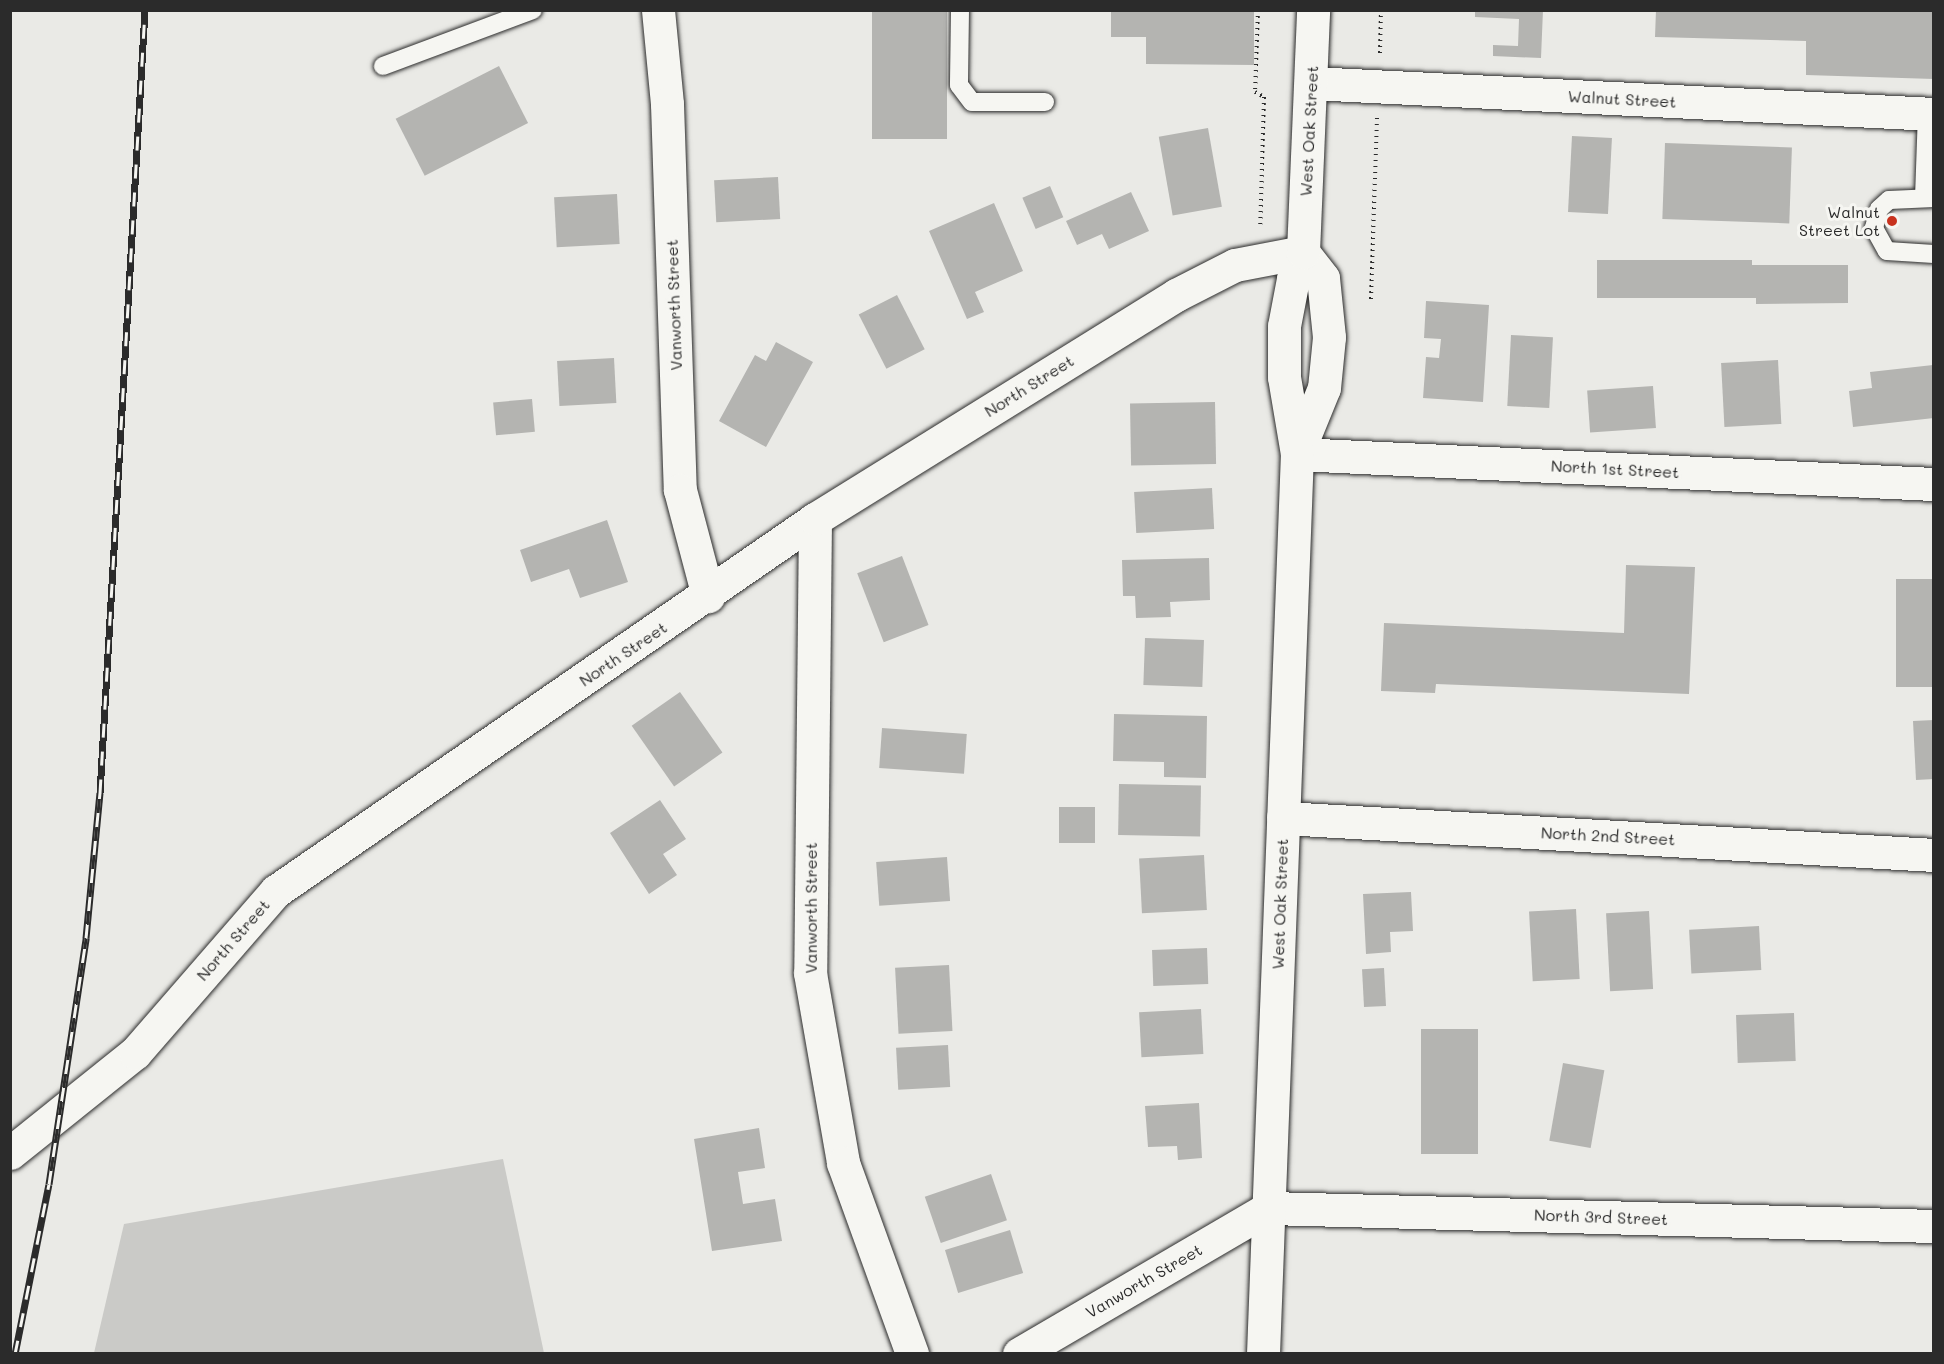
<!DOCTYPE html>
<style>
body{margin:0}
#map{position:relative;width:1944px;height:1364px;overflow:hidden;background:#eaeae6;font-family:Mali,sans-serif}
div>[style]{position:absolute}
[style*='--x']{left:calc(var(--x)*1px);top:calc(var(--y)*1px);width:calc(var(--w)*1px);rotate:calc(var(--a)*1deg)}
.green>*{inset:0;background:#cacac7}
.building>*{inset:0;background:#b4b4b1;transform-origin:0 0}
.path>*{height:4px;margin-top:-2px;transform-origin:0;background:repeating-linear-gradient(90deg,#2b2b2b 0 1.5px,transparent 0 6px)}
.roads{filter:drop-shadow(0 0 2px #2b2b2b) drop-shadow(0 0 2px #2b2b2b)}
.service>*{height:18px;margin:-9px;padding:0 9px;transform-origin:9px;border-radius:9px;background:#f6f6f2}
.minor>*{height:33px;margin:-16.5px;padding:0 16.5px;transform-origin:16.5px;border-radius:16.5px;background:#f6f6f2}
.rail>*{height:7px;margin-top:-3.5px;transform-origin:0;background:repeating-linear-gradient(90deg,#f6f6f2 0 14px,#2b2b2b 0 28px);box-sizing:border-box;border-block:2px solid #2b2b2b}
.dots>*{width:16px;height:16px;translate:-50% -50%;box-sizing:border-box;border:3px solid #f6f6f2;border-radius:50%}
span{translate:-50% -50%;white-space:nowrap;text-align:center;line-height:1.15;-webkit-text-stroke:6px #f6f6f2;paint-order:stroke}
.street-label{font-size:16px;color:#2b2b2b}
.poi-label{font-size:16px;color:#2b2b2b}
.right{translate:-100% -50%;text-align:right}
.frame{position:absolute;inset:0;border:12px solid #2b2b2b;pointer-events:none}
</style>
<div id="map">
<div class="green">
<i style="clip-path:polygon(503px 1159px,544px 1353px,94px 1353px,124px 1224px)"></i>
</div>
<div class="building">
<i style="left:872px;top:10px;width:75px;height:129px"></i>
<i style="clip-path:polygon(1111px 10px,1254px 12px,1254px 65px,1146px 64px,1146px 37px,1111px 37px)"></i>
<i style="clip-path:polygon(1475px 10px,1543px 10px,1541px 58px,1493px 56px,1493px 45px,1518px 46px,1519px 19px,1475px 17px)"></i>
<i style="clip-path:polygon(1656px 10px,1934px 10px,1934px 79px,1806px 75px,1806px 41px,1655px 37px)"></i>
<i style="left:499px;top:66px;width:64px;height:116px;rotate:63deg"></i>
<i style="left:1208px;top:128px;width:80px;height:50px;rotate:80deg"></i>
<i style="left:1572px;top:136px;width:40px;height:76px;rotate:3deg"></i>
<i style="left:1665px;top:143px;width:127px;height:76px;rotate:2deg"></i>
<i style="left:778px;top:177px;width:42px;height:64px;rotate:87deg"></i>
<i style="left:1050px;top:186px;width:34px;height:30px;rotate:67deg"></i>
<i style="clip-path:polygon(1131px 192px,1149px 231px,1109px 249px,1102px 234px,1077px 245px,1066px 221px)"></i>
<i style="left:617px;top:194px;width:50px;height:63px;rotate:87deg"></i>
<i style="clip-path:polygon(994px 203px,1023px 271px,975px 292px,984px 312px,967px 319px,929px 231px)"></i>
<i style="clip-path:polygon(1597px 260px,1752px 260px,1752px 265px,1848px 265px,1848px 303px,1756px 304px,1756px 298px,1597px 298px)"></i>
<i style="left:897px;top:295px;width:61px;height:43px;rotate:63deg"></i>
<i style="clip-path:polygon(1426px 301px,1489px 305px,1483px 402px,1423px 398px,1426px 357px,1439px 358px,1441px 339px,1424px 338px)"></i>
<i style="left:1511px;top:335px;width:42px;height:71px;rotate:3deg"></i>
<i style="clip-path:polygon(776px 342px,813px 362px,766px 447px,719px 421px,755px 355px,766px 361px)"></i>
<i style="left:614px;top:358px;width:45px;height:57px;rotate:87deg"></i>
<i style="left:1778px;top:360px;width:64px;height:57px;rotate:87deg"></i>
<i style="clip-path:polygon(1933px 365px,1934px 418px,1853px 427px,1849px 391px,1872px 388px,1870px 372px)"></i>
<i style="left:1653px;top:386px;width:42px;height:66px;rotate:86deg"></i>
<i style="left:532px;top:399px;width:33px;height:39px;rotate:85deg"></i>
<i style="left:1215px;top:402px;width:62px;height:85px;rotate:89deg"></i>
<i style="left:1212px;top:488px;width:41px;height:78px;rotate:87deg"></i>
<i style="clip-path:polygon(607px 520px,628px 582px,580px 598px,569px 569px,531px 582px,520px 550px)"></i>
<i style="left:902px;top:556px;width:74px;height:48px;rotate:69deg"></i>
<i style="clip-path:polygon(1209px 558px,1210px 600px,1170px 602px,1171px 617px,1136px 618px,1135px 596px,1123px 596px,1122px 560px)"></i>
<i style="clip-path:polygon(1626px 565px,1695px 567px,1689px 694px,1436px 684px,1435px 693px,1381px 691px,1384px 623px,1624px 633px)"></i>
<i style="left:1934px;top:579px;width:108px;height:38px;rotate:90deg"></i>
<i style="left:1145px;top:638px;width:59px;height:47px;rotate:2deg"></i>
<i style="left:680px;top:692px;width:74px;height:59px;rotate:55deg"></i>
<i style="clip-path:polygon(1114px 714px,1207px 716px,1206px 778px,1164px 777px,1164px 762px,1113px 761px)"></i>
<i style="clip-path:polygon(1934px 720px,1934px 779px,1916px 780px,1913px 721px)"></i>
<i style="left:882px;top:728px;width:85px;height:40px;rotate:4deg"></i>
<i style="left:1119px;top:784px;width:82px;height:51px;rotate:1deg"></i>
<i style="clip-path:polygon(660px 800px,686px 839px,663px 854px,677px 875px,649px 894px,610px 833px)"></i>
<i style="left:1059px;top:807px;width:36px;height:36px"></i>
<i style="left:1204px;top:855px;width:55px;height:65px;rotate:87deg"></i>
<i style="left:947px;top:857px;width:44px;height:71px;rotate:86deg"></i>
<i style="clip-path:polygon(1411px 892px,1413px 931px,1390px 932px,1391px 952px,1366px 954px,1363px 894px)"></i>
<i style="left:1576px;top:909px;width:70px;height:47px;rotate:87deg"></i>
<i style="left:1649px;top:911px;width:78px;height:43px;rotate:87deg"></i>
<i style="left:1759px;top:926px;width:44px;height:70px;rotate:87deg"></i>
<i style="left:1207px;top:948px;width:36px;height:55px;rotate:88deg"></i>
<i style="left:949px;top:965px;width:66px;height:54px;rotate:87deg"></i>
<i style="left:1384px;top:968px;width:38px;height:22px;rotate:87deg"></i>
<i style="left:1201px;top:1009px;width:45px;height:62px;rotate:87deg"></i>
<i style="left:1794px;top:1013px;width:48px;height:58px;rotate:88deg"></i>
<i style="left:1478px;top:1029px;width:125px;height:57px;rotate:90deg"></i>
<i style="left:948px;top:1045px;width:42px;height:52px;rotate:87deg"></i>
<i style="left:1563px;top:1063px;width:42px;height:79px;rotate:10deg"></i>
<i style="clip-path:polygon(1199px 1103px,1202px 1158px,1178px 1160px,1177px 1146px,1148px 1147px,1145px 1106px)"></i>
<i style="clip-path:polygon(759px 1128px,765px 1168px,738px 1172px,743px 1204px,775px 1199px,782px 1241px,712px 1251px,694px 1139px)"></i>
<i style="left:991px;top:1174px;width:49px;height:70px;rotate:71deg"></i>
<i style="left:1010px;top:1230px;width:45px;height:68px;rotate:73deg"></i>
</div>
<div class="path">
<i style="--x:1258;--y:10;--w:82;--a:92.1"></i>
<i style="--x:1255;--y:92;--w:10;--a:29"></i>
<i style="--x:1264;--y:97;--w:132;--a:91.7"></i>
<i style="--x:1380;--y:53;--w:43;--a:-88.7"></i>
<i style="--x:1371;--y:299;--w:182;--a:-88.1"></i>
</div>
<div class="roads">
<div class="service">
<i style="--x:960;--y:10;--w:75;--a:90.8"></i>
<i style="--x:959;--y:85;--w:21;--a:53"></i>
<i style="--x:972;--y:102;--w:73;--a:0"></i>
<i style="--x:383;--y:66;--w:160;--a:-20.5"></i>
<i style="--x:1924;--y:198;--w:84;--a:-88"></i>
<i style="--x:1934;--y:198;--w:45;--a:177.5"></i>
<i style="--x:1889;--y:200;--w:13;--a:138"></i>
<i style="--x:1879;--y:209;--w:20;--a:105"></i>
<i style="--x:1874;--y:228;--w:26;--a:61"></i>
<i style="--x:1887;--y:251;--w:47;--a:3.7"></i>
</div>
<div class="minor">
<i style="--x:658;--y:10;--w:94;--a:84.5"></i>
<i style="--x:667;--y:104;--w:386;--a:88.1"></i>
<i style="--x:680;--y:490;--w:110;--a:75.2"></i>
<i style="--x:1311;--y:83;--w:624;--a:2.85"></i>
<i style="--x:1297;--y:454;--w:638;--a:2.7"></i>
<i style="--x:1297;--y:454;--w:71;--a:-67.8"></i>
<i style="--x:1324;--y:388;--w:51;--a:-84.4"></i>
<i style="--x:1329;--y:337;--w:59;--a:-95.8"></i>
<i style="--x:1323;--y:278;--w:33;--a:-128"></i>
<i style="--x:815;--y:519;--w:454;--a:90.6"></i>
<i style="--x:810;--y:973;--w:193;--a:80.1"></i>
<i style="--x:843;--y:1163;--w:203;--a:70.1"></i>
<i style="--x:1283;--y:818;--w:652;--a:3.25"></i>
<i style="--x:10;--y:1153;--w:160;--a:-38.7"></i>
<i style="--x:135;--y:1053;--w:215;--a:-49"></i>
<i style="--x:276;--y:891;--w:655;--a:-34.61"></i>
<i style="--x:815;--y:519;--w:425;--a:-31.8"></i>
<i style="--x:1176;--y:295;--w:66;--a:-27"></i>
<i style="--x:1235;--y:265;--w:69;--a:-10.8"></i>
<i style="--x:1019;--y:1354;--w:290;--a:-30.3"></i>
<i style="--x:1269;--y:1208;--w:665;--a:1.55"></i>
<i style="--x:1263;--y:1354;--w:901;--a:-87.84"></i>
<i style="--x:1297;--y:454;--w:78;--a:-99.6"></i>
<i style="--x:1284;--y:377;--w:51;--a:-90"></i>
<i style="--x:1284;--y:326;--w:48;--a:-79.2"></i>
<i style="--x:1293;--y:279;--w:29;--a:-70"></i>
<i style="--x:1303;--y:252;--w:242;--a:-87.6"></i>
</div>
</div>
<div class="rail">
<i style="--x:15;--y:1354;--w:173;--a:-78.7"></i>
<i style="--x:49;--y:1184;--w:249;--a:-81.4"></i>
<i style="--x:86;--y:938;--w:146;--a:-84.5"></i>
<i style="--x:100;--y:793;--w:784;--a:-86.71"></i>
</div>
<div class="dots">
<i style="left:1892px;top:221px;background:#c8321e"></i>
</div>
<div class="street-label">
<span style="left:1622px;top:99px;rotate:3deg">Walnut Street</span>
<span style="left:1309px;top:131px;rotate:-87deg">West Oak Street</span>
<span style="left:674px;top:305px;rotate:-92deg">Vanworth Street</span>
<span style="left:1029px;top:386px;rotate:-32deg">North Street</span>
<span style="left:1615px;top:469px;rotate:3deg">North 1st Street</span>
<span style="left:623px;top:654px;rotate:-34deg">North Street</span>
<span style="left:1608px;top:836px;rotate:3deg">North 2nd Street</span>
<span style="left:1280px;top:904px;rotate:-88deg">West Oak Street</span>
<span style="left:811px;top:908px;rotate:-90deg">Vanworth Street</span>
<span style="left:233px;top:940px;rotate:-49deg">North Street</span>
<span style="left:1601px;top:1217px;rotate:2deg">North 3rd Street</span>
<span style="left:1144px;top:1281px;rotate:-30deg">Vanworth Street</span>
</div>
<div class="poi-label">
<span class="right" style="left:1880px;top:221px">Walnut<br>Street Lot</span>
</div>
<div class="frame"></div>
</div>
